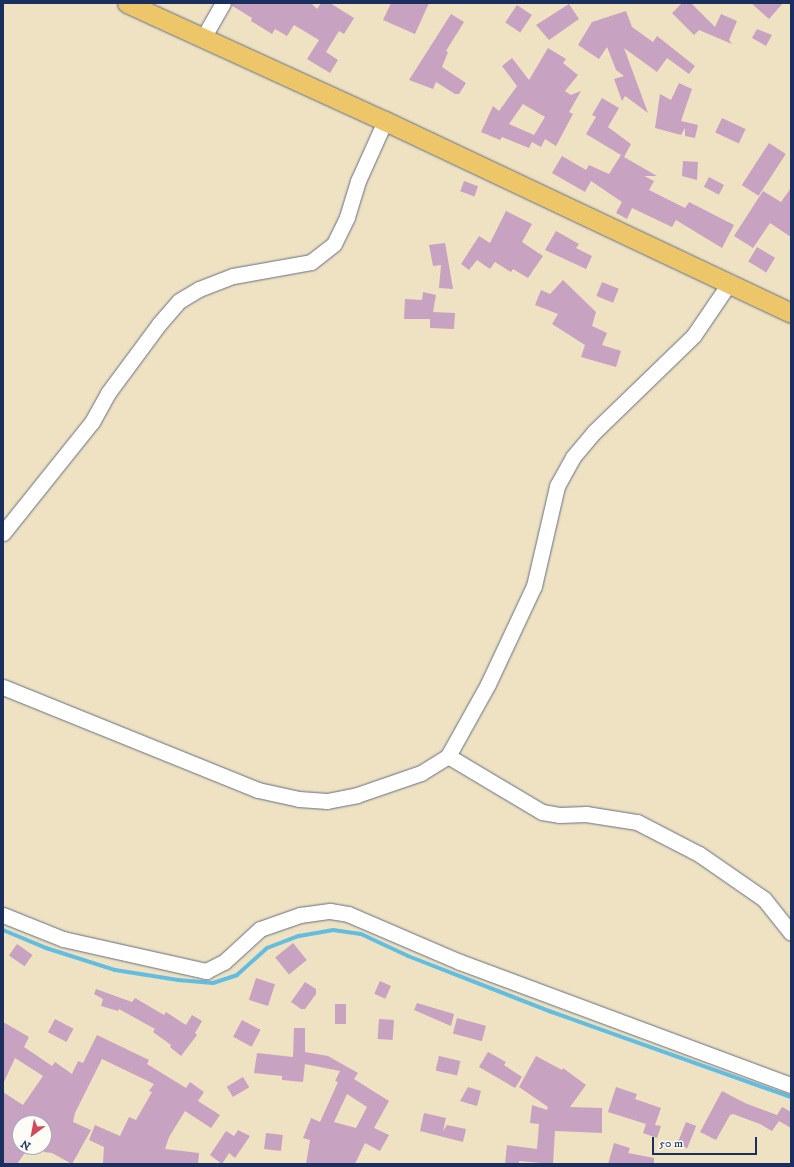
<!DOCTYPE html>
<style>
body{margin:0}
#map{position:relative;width:794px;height:1167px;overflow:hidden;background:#eee2c2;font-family:"IM FELL DW Pica",serif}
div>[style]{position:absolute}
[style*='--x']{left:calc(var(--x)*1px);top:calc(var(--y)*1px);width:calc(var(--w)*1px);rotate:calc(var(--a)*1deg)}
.stream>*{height:4px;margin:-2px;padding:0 2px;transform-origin:2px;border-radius:2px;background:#63bde1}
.building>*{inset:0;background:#c8a2c1;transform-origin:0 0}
.roads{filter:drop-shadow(0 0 1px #656e81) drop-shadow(0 0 1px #656e81)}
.minor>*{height:15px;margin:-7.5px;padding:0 7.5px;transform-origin:7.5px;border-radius:7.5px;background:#fff}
.major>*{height:19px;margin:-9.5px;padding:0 9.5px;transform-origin:9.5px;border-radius:9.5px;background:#ecc669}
span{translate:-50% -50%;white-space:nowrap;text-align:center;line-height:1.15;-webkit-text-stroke:4px #fdfcf7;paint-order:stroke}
.frame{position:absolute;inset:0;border:4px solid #1b2f5e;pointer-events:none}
.north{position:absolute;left:12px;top:1115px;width:40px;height:40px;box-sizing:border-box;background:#fdfcf7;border:1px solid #a3aaba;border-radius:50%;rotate:212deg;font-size:11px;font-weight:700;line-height:16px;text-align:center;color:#1b2f5e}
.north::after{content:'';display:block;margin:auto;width:14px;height:18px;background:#d1495b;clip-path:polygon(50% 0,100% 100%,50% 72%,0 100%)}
.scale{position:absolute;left:652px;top:1137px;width:105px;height:18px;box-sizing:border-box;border:2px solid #1b2f5e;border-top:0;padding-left:5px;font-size:12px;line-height:14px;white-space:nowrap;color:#1b2f5e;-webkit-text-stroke:3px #fdfcf7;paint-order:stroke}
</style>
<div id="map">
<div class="stream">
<i style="--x:3;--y:930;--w:47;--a:22.7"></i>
<i style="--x:46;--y:948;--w:72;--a:17.7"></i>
<i style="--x:115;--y:970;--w:64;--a:9"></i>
<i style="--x:178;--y:980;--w:35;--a:5"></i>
<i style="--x:213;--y:983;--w:25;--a:-18"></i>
<i style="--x:237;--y:975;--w:40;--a:-42"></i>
<i style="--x:267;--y:948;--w:34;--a:-21"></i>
<i style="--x:299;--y:936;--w:35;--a:-10"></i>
<i style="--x:333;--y:930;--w:28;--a:8"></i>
<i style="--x:361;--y:934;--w:52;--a:25.1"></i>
<i style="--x:408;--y:956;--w:151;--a:21.3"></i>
<i style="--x:549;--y:1011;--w:257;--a:19.6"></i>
</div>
<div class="building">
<i style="clip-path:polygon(232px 3px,311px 3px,317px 9px,321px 3px,330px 3px,354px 18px,344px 34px,339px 31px,326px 52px,338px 60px,330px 73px,307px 59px,319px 40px,294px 25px,287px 36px,275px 29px,272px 34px,251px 21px,252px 18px,231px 5px)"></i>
<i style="clip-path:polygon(391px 3px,429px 3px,415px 34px,383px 20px)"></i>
<i style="clip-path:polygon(682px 3px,691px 3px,715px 27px,721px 14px,737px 21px,729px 40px,732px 44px,699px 30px,694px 35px,672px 13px)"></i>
<i style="clip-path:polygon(751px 3px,783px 3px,769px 19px)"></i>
<i style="clip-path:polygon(569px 4px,579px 19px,549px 40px,536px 25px)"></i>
<i style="left:517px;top:5px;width:18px;height:21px;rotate:34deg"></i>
<i style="clip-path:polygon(626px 11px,632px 27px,653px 42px,657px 36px,695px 66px,689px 74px,667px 58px,657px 72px,624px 48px,648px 113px,625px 96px,622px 101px,614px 79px,624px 76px,616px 70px,607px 47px,599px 59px,578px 45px,592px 22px)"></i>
<i style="clip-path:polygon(451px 14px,464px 22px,446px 51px,448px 52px,442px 67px,466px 83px,459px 94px,455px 94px,436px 82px,433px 89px,409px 80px)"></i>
<i style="clip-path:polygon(757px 29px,772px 35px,766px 46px,752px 38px)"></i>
<i style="clip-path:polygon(evenodd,548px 48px,566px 59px,563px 63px,578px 75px,565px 91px,571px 95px,581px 91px,569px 112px,573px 114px,556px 146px,545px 139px,541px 147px,532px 142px,529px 148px,502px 137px,500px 140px,481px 132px,493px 106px,499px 111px,517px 86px,502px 66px,512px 58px,529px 80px,548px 48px,523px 104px,545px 117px,534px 135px,509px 124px,523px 104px)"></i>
<i style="clip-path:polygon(679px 83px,692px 89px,681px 121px,698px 125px,695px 138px,685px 136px,685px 128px,681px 135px,655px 128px,660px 94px,671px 100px)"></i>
<i style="clip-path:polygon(602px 98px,619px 108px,608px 127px,631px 144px,624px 157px,657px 176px,644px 176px,654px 181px,649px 190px,685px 208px,689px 202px,734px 225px,722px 248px,676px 220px,672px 227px,632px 208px,627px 219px,616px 213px,622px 202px,591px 181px,585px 192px,552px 173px,562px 156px,586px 170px,589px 165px,609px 174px,621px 155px,586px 134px,596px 117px,592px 115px)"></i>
<i style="left:722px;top:118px;width:26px;height:16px;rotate:25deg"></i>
<i style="left:769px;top:143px;width:20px;height:50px;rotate:33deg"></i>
<i style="clip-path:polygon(683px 161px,698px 162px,697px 180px,682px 176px)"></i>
<i style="left:709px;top:177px;width:17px;height:11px;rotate:28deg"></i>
<i style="left:464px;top:181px;width:15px;height:11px;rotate:20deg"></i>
<i style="clip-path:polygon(791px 188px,791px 237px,770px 223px,753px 248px,734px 236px,763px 191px,781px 202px)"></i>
<i style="clip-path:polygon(506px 211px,532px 224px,522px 242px,543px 256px,528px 278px,513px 269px,511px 272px,495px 262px,490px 269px,477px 260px,469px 270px,461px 264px,479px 236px,490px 243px)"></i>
<i style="clip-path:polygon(556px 231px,579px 244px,576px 248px,592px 256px,586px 269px,545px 250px)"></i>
<i style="clip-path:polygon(445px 243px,446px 248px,453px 289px,439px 288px,441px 265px,433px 266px,429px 245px)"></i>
<i style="left:757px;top:247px;width:21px;height:17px;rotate:31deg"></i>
<i style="clip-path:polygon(563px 280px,596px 312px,592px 326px,607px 333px,602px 345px,621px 351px,616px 367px,581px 357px,585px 345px,552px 324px,558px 314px,535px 305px,541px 290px,550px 294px)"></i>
<i style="left:602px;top:282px;width:18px;height:15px;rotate:22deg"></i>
<i style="clip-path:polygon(423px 292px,436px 295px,433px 312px,455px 313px,454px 329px,430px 328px,430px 319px,404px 319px,405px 299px,422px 300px)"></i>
<i style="left:293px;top:943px;width:22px;height:23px;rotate:51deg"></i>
<i style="left:17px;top:944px;width:19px;height:14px;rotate:35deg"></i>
<i style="left:256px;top:978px;width:20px;height:23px;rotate:18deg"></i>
<i style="left:380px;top:981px;width:12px;height:14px;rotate:24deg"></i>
<i style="clip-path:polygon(305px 982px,316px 989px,316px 994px,305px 1009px,301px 1009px,291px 1002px)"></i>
<i style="clip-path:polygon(96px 989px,132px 1002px,135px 998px,164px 1015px,166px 1012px,186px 1025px,192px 1015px,202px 1021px,195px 1033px,197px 1035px,181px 1056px,170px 1047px,171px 1045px,153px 1032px,155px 1029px,119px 1009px,118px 1011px,101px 1006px,103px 999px,94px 994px)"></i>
<i style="clip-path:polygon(417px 1003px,454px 1014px,451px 1026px,414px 1010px)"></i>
<i style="left:335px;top:1004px;width:11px;height:20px"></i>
<i style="left:457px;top:1018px;width:30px;height:16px;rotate:15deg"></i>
<i style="left:55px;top:1019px;width:21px;height:15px;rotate:28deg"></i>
<i style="left:379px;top:1019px;width:15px;height:20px;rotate:4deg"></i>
<i style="left:242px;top:1020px;width:21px;height:19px;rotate:28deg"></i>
<i style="clip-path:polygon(3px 1022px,29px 1037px,24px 1047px,52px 1066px,55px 1062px,72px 1074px,78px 1061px,83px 1063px,97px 1035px,149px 1060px,147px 1064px,186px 1088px,190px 1082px,204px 1092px,198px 1101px,220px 1115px,211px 1128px,185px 1111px,169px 1137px,165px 1149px,199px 1153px,198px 1164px,103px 1163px,104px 1147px,89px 1140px,95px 1125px,120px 1136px,129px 1117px,136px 1120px,152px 1092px,149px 1091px,154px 1084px,102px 1059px,75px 1113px,73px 1122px,91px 1130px,72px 1164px,52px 1153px,44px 1152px,44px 1123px,20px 1123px,20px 1147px,29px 1147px,17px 1164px,3px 1164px,3px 1092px,23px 1105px,43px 1076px,15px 1058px,3px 1084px)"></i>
<i style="clip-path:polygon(evenodd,294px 1028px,305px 1028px,305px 1052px,328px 1056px,358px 1073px,354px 1079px,389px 1101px,374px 1128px,389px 1135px,380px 1151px,365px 1143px,355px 1164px,306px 1164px,310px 1140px,303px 1138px,311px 1118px,320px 1122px,338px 1082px,335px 1081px,340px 1071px,305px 1064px,303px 1082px,282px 1080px,282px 1076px,254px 1073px,257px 1053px,293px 1057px,294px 1028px,347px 1094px,367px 1107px,356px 1128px,334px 1122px,347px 1094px)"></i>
<i style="clip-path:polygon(488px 1052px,506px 1062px,504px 1065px,522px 1077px,515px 1088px,479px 1067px)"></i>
<i style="left:439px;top:1056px;width:22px;height:15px;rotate:13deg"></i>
<i style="clip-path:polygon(536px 1056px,562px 1070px,563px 1068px,586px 1085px,570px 1107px,602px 1108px,602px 1133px,555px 1131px,553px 1164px,519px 1161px,519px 1164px,505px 1164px,507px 1145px,537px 1149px,539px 1124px,530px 1123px,532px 1105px,547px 1110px,548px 1107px,519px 1087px)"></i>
<i style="left:243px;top:1077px;width:12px;height:19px;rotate:59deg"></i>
<i style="clip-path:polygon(468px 1087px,481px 1091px,477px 1106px,460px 1101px)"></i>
<i style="clip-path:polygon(616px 1087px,637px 1094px,635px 1099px,661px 1108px,655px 1125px,661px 1126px,657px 1138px,643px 1133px,646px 1124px,608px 1112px)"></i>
<i style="clip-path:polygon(722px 1091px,745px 1103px,777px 1115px,782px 1107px,791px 1112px,791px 1128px,779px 1121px,772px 1131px,760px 1124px,733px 1114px,730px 1115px,716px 1140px,700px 1132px)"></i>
<i style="clip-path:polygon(424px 1113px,446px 1118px,443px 1131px,447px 1125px,466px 1129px,463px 1142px,420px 1131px)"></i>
<i style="left:686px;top:1122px;width:11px;height:24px;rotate:22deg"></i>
<i style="clip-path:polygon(238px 1130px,250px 1136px,235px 1158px,229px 1153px,222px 1164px,210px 1155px,226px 1131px,234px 1136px)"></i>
<i style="left:266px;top:1133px;width:17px;height:16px;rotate:7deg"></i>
<i style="clip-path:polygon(614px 1143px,630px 1148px,628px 1153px,654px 1158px,654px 1164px,608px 1164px)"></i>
</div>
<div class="roads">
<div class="minor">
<i style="--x:203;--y:38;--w:40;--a:-60.3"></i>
<i style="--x:3;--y:533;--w:142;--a:-51.3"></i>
<i style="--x:92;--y:422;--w:33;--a:-61"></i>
<i style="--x:108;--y:393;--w:86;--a:-53.5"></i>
<i style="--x:159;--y:324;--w:30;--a:-49"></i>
<i style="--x:179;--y:301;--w:23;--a:-31"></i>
<i style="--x:199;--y:289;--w:36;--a:-21"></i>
<i style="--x:233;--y:276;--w:79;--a:-10.2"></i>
<i style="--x:311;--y:262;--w:29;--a:-38"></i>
<i style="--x:334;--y:244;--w:30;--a:-64"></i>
<i style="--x:347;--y:217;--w:38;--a:-73"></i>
<i style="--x:358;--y:181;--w:66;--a:-65.8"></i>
<i style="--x:3;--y:687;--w:275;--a:22"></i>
<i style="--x:258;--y:790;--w:42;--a:12.4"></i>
<i style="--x:299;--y:799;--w:28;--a:4"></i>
<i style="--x:327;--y:801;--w:31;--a:-11"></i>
<i style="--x:357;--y:795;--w:68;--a:-19"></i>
<i style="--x:421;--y:773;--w:32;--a:-32"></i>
<i style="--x:448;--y:756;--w:82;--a:-60.9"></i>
<i style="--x:488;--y:684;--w:108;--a:-64.9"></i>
<i style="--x:534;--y:586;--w:103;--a:-77"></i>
<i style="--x:557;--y:486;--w:33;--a:-61"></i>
<i style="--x:573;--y:457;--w:33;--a:-50"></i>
<i style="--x:594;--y:432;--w:139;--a:-44.1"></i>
<i style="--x:694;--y:335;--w:60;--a:-55.8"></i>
<i style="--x:448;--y:756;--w:109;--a:30.8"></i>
<i style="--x:542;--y:812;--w:17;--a:10"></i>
<i style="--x:559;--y:815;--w:27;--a:-2"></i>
<i style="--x:586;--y:814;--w:52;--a:8.9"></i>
<i style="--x:637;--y:822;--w:70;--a:27.3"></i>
<i style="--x:699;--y:854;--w:79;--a:34.7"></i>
<i style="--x:764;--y:899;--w:43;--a:51.5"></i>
<i style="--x:3;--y:915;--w:65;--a:21.8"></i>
<i style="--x:63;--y:939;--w:147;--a:12.6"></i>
<i style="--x:206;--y:971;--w:20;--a:-27"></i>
<i style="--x:224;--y:962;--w:49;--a:-42.5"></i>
<i style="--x:260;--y:929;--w:42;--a:-19.3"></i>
<i style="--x:300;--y:915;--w:30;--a:-8"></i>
<i style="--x:330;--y:911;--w:18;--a:9"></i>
<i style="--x:348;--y:914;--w:122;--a:23.2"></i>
<i style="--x:460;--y:962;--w:353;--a:20.4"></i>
</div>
<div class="major">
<i style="--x:127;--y:3;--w:284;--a:24.6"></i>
<i style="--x:385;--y:121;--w:449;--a:25.3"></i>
</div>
</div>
<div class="frame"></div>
<div class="north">N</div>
<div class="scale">50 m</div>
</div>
